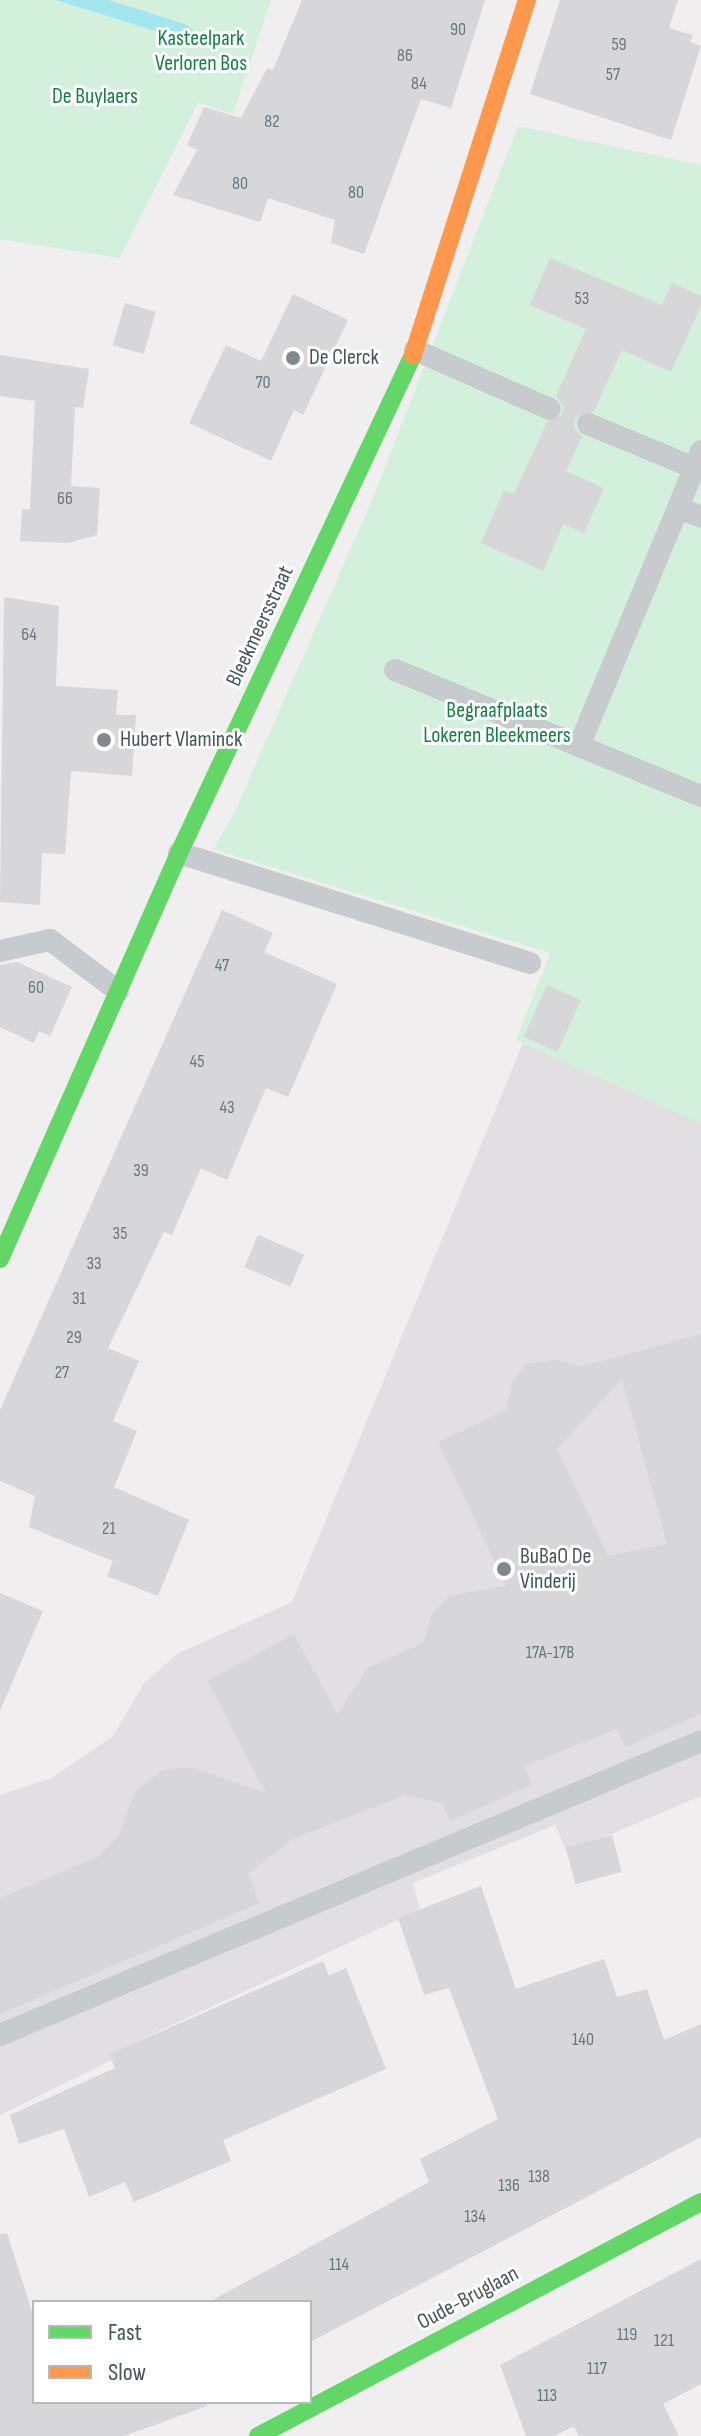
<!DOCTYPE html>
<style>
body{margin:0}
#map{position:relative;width:701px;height:2436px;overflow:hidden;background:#f0eeef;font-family:"Sofia Sans Condensed",sans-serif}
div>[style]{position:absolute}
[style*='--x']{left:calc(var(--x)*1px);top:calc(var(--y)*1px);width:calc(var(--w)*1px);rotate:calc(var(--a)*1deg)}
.education>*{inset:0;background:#e1dfe1}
.green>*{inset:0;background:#d2f0db}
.water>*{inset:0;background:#a4e6f0}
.building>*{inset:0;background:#d7d7d9;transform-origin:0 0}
.lane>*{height:22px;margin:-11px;padding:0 11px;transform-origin:11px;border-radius:11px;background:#c8cbce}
.fast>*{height:18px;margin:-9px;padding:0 9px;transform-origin:9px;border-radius:9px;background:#63d668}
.slow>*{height:18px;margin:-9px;padding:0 9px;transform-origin:9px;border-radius:9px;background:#ff974d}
.dots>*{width:22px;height:22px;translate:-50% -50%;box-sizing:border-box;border:4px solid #fff;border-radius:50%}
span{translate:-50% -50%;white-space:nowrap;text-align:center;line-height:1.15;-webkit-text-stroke:6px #fff;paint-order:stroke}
.number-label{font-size:18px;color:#6b757c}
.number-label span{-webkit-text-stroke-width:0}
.park-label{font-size:22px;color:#118241}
.poi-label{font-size:22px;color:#45535c}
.left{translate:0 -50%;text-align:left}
.street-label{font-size:22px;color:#45535c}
.legend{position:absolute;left:32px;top:2300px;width:280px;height:104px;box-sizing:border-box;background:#fff;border:2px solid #b5babe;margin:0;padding:10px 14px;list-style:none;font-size:24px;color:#45535c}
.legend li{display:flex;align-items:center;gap:16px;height:40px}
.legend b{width:40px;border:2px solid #b5babe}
</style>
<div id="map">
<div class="education">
<i style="clip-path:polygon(523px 1043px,701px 1123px,701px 1796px,567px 1853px,555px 1825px,413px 1883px,420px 1909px,415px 1912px,110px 2054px,112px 2060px,0 2115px,0 1795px,52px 1778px,113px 1736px,144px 1683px,177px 1654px,292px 1602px)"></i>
</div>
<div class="green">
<i style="clip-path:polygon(0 0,271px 0,233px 114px,198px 103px,120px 258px,0 239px)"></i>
<i style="clip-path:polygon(518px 126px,701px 165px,701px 1123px,516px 1040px,550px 953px,213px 849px,233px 816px,373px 498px)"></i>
</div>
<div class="water">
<i style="clip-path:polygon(56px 0,109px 0,187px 25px,204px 40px,191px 42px)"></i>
</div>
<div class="building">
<i style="clip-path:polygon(302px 0,485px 0,451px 108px,421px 99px,364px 254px,331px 243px,335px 220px,268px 198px,260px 222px,173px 195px,197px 150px,187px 145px,204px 107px,241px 118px,267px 68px,273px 70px)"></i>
<i style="clip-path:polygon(560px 0,678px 0,669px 28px,693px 35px,690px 42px,701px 46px,671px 140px,530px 94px)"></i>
<i style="clip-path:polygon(550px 258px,662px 305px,672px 283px,701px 296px,701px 306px,671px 372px,622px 350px,594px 411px,575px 418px,574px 427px,582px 437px,566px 471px,604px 488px,584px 533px,563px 524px,543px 571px,481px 543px,504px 490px,514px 494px,547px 422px,562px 415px,564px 407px,556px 396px,586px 329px,530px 305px)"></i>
<i style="clip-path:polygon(293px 294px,348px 320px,303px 415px,294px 410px,271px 461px,189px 423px,226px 345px,261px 361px)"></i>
<i style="left:125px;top:303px;width:32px;height:44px;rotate:16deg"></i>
<i style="clip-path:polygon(0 355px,89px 369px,83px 408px,75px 407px,71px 486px,100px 488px,97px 535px,68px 543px,20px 541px,22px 509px,30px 510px,35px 401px,0 396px)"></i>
<i style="clip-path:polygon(4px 597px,59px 606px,56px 686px,118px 690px,116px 715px,136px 715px,132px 776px,71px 771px,65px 854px,42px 853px,40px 905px,0 902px)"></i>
<i style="clip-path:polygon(222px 910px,273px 933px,264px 952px,337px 984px,288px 1097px,266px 1088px,227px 1180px,201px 1168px,172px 1235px,164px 1232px,108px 1348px,139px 1361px,113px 1421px,137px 1431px,114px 1487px,189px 1520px,158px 1596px,107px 1576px,113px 1561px,29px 1527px,35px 1496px,0 1481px,0 1410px)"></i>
<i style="clip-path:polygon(17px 962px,72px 987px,50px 1036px,39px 1031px,34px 1043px,0 1027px,0 965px)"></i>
<i style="left:547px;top:985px;width:37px;height:57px;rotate:24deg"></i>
<i style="left:258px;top:1235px;width:50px;height:35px;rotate:23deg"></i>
<i style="clip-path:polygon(evenodd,701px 1334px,701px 1714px,625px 1747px,617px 1729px,525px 1766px,532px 1785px,450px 1821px,442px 1804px,405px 1795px,293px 1839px,248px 1874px,260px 1903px,0 2014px,0 1898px,97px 1857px,119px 1835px,135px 1791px,163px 1770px,190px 1767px,266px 1793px,207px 1681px,294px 1634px,337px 1714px,368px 1668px,424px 1642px,431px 1615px,450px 1595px,506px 1586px,438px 1442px,506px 1410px,512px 1382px,526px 1364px,557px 1360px,580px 1367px,701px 1334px,622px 1379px,667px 1544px,608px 1556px,557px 1449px,622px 1379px)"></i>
<i style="clip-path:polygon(0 1593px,43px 1611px,0 1711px)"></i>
<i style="left:612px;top:1835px;width:38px;height:48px;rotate:75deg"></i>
<i style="clip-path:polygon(481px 1886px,516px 1989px,604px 1959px,617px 1997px,647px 1989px,664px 2040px,701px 2024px,701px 2137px,310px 2342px,310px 2302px,209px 2302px,429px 2182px,420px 2159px,498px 2119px,449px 1988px,424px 1995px,398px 1918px)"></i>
<i style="clip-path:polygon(323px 1961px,329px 1976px,346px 1968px,386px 2069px,223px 2140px,231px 2161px,134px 2202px,125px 2182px,89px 2197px,64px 2129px,19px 2144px,10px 2115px,115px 2068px,109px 2054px)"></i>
<i style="clip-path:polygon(7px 2233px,34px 2318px,34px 2402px,207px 2402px,207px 2406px,124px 2436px,0 2436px,0 2234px)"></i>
<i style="clip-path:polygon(701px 2259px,701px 2384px,663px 2404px,679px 2436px,579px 2436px,574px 2426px,554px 2436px,526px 2436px,500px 2365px)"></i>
</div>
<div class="lane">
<i style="--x:415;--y:350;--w:147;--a:23.6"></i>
<i style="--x:588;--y:424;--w:116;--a:22.4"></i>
<i style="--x:701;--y:451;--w:61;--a:112"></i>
<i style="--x:678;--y:508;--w:25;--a:21"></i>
<i style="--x:395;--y:670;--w:331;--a:22.4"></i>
<i style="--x:579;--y:746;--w:258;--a:-67.4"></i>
<i style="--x:179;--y:853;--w:368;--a:17.4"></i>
<i style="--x:0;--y:951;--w:51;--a:-12.4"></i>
<i style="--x:50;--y:940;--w:85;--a:36.9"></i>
<i style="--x:0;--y:2035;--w:760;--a:-22.75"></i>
</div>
<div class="fast">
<i style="--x:0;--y:1259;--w:444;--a:-66.2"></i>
<i style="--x:179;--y:853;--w:550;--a:-64.83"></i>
<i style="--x:258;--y:2436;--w:501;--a:-27.84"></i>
</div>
<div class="slow">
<i style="--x:413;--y:355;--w:373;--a:-72.2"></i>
</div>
<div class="dots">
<i style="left:293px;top:358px;background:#81898f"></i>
<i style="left:104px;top:740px;background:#81898f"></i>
<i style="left:504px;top:1569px;background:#81898f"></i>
</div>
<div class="number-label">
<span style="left:458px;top:30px">90</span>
<span style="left:619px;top:45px">59</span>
<span style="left:405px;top:56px">86</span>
<span style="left:613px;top:75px">57</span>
<span style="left:419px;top:84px">84</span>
<span style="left:272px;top:122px">82</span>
<span style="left:240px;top:184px">80</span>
<span style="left:356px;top:193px">80</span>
<span style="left:582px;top:299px">53</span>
<span style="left:263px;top:383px">70</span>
<span style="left:65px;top:499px">66</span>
<span style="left:29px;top:635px">64</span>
<span style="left:222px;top:966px">47</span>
<span style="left:36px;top:988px">60</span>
<span style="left:197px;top:1062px">45</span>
<span style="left:227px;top:1108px">43</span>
<span style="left:141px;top:1171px">39</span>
<span style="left:120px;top:1234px">35</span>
<span style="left:94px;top:1264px">33</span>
<span style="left:79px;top:1299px">31</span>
<span style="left:74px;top:1338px">29</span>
<span style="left:62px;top:1373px">27</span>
<span style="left:109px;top:1529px">21</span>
<span style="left:550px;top:1653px">17A-17B</span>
<span style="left:583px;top:2040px">140</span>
<span style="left:539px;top:2177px">138</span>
<span style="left:509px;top:2186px">136</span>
<span style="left:475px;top:2217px">134</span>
<span style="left:339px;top:2265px">114</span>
<span style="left:627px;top:2335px">119</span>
<span style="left:664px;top:2341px">121</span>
<span style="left:597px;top:2369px">117</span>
<span style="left:547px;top:2396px">113</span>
</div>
<div class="park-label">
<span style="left:201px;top:51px">Kasteelpark<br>Verloren Bos</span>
<span style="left:95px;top:97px">De Buylaers</span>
<span style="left:497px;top:723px">Begraafplaats<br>Lokeren Bleekmeers</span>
</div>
<div class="poi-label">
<span class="left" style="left:309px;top:358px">De Clerck</span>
<span class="left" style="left:120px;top:740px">Hubert Vlaminck</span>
<span class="left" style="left:520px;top:1569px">BuBaO De<br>Vinderij</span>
</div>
<div class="street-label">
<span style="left:260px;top:626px;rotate:-65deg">Bleekmeersstraat</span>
<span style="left:468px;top:2298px;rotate:-28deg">Oude-Bruglaan</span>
</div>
<ul class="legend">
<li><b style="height:10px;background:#63d668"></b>Fast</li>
<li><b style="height:10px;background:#ff974d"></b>Slow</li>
</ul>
</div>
